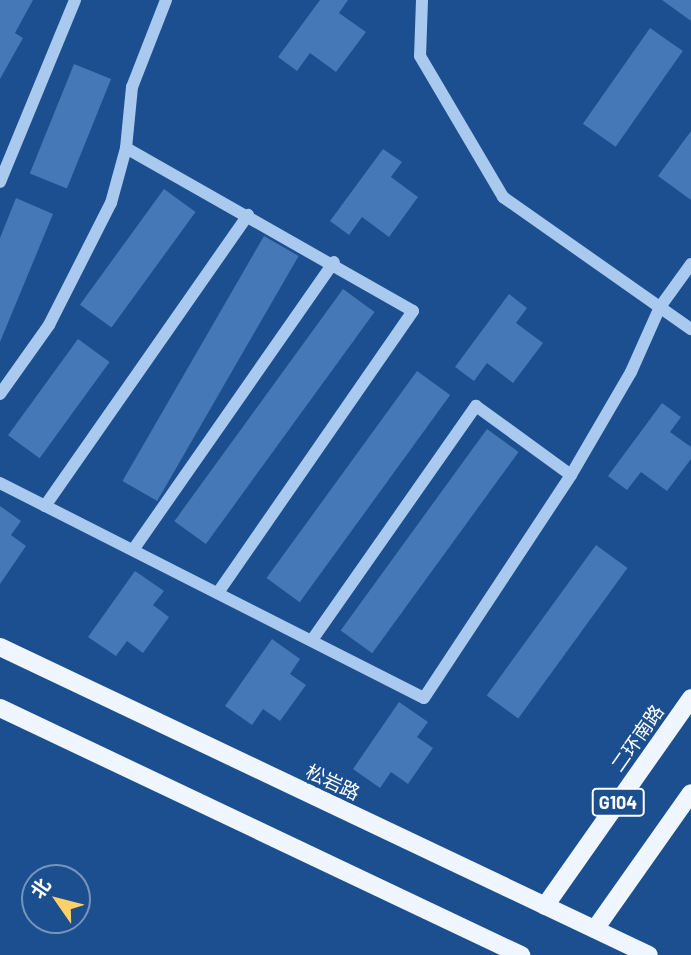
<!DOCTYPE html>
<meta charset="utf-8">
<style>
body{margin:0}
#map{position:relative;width:691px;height:955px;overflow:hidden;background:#1b4f8f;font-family:Barlow,"Noto Sans SC",sans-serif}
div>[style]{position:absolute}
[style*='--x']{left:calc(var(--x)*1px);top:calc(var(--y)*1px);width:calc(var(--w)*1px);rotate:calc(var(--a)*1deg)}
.building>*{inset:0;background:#4478b7;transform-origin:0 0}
.minor>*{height:12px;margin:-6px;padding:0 6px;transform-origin:6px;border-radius:6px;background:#a9c9ee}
.major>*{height:18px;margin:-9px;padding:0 9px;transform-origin:9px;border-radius:9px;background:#f0f6ff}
span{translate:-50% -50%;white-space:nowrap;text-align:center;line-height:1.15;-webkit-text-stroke:6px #1b4f8f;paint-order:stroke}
.shield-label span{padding:2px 5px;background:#1b4f8f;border:2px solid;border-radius:5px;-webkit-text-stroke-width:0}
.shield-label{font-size:18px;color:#fff;font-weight:700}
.street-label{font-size:19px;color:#fff}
.north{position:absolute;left:21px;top:864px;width:70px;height:70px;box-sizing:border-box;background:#1b4f8f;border:2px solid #7695bc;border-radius:50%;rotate:305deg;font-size:19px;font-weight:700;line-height:28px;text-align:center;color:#fff}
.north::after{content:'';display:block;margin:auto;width:24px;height:32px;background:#ffd166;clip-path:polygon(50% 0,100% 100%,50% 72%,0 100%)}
</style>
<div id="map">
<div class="building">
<i style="clip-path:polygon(0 0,33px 0,15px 33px,23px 38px,0 79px)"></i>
<i style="clip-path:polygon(320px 0,348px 0,339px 13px,366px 32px,336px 72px,310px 53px,297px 71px,278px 57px)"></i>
<i style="clip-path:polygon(662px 0,691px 0,691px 21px)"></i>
<i style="left:650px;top:28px;width:40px;height:117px;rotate:35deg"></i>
<i style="left:74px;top:64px;width:40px;height:118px;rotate:22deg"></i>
<i style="clip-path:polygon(691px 131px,691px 200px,658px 176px)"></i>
<i style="clip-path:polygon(383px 149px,402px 162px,391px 177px,418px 197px,389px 237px,362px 217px,349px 235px,330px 221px)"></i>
<i style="left:164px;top:189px;width:39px;height:143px;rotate:36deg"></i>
<i style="clip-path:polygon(16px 198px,53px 214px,0 342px,0 238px)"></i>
<i style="left:264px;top:236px;width:40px;height:283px;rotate:30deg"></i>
<i style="left:343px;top:289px;width:39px;height:287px;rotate:36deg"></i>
<i style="clip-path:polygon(509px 294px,527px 308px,516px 323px,543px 343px,513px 383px,487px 363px,474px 381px,455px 367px)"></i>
<i style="left:78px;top:339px;width:39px;height:119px;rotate:36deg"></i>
<i style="left:417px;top:371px;width:41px;height:256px;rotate:36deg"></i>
<i style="clip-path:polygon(662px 403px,681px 417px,670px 432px,691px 447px,691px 459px,667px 491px,641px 472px,627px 490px,608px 476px)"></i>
<i style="left:487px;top:429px;width:39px;height:249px;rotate:36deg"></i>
<i style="clip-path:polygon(0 506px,21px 521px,11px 535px,26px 546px,0 584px)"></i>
<i style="left:596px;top:545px;width:39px;height:186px;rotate:36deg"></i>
<i style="clip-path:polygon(135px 571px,164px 591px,153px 605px,169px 617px,143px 653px,127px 641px,116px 656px,88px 637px)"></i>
<i style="clip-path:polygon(272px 639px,300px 659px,290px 674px,306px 685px,280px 721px,263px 709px,252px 725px,225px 706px)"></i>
<i style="clip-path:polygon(399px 702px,428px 722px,417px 737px,433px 748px,408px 784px,391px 772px,380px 788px,353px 769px)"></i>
</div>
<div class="minor">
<i style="--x:166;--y:0;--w:93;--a:111.3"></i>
<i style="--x:132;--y:87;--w:61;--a:95.6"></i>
<i style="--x:126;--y:148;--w:330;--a:29.6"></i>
<i style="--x:413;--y:311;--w:343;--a:124.7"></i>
<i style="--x:422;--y:0;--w:56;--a:92"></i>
<i style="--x:420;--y:56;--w:164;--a:59.5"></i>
<i style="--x:503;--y:197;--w:230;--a:35.1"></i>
<i style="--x:0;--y:182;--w:197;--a:-67.6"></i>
<i style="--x:0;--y:394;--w:85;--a:-54.6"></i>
<i style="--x:49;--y:325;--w:137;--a:-63.1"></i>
<i style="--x:111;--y:203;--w:57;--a:-74.7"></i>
<i style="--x:0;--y:483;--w:475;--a:26.9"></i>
<i style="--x:424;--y:698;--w:267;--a:-56.6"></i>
<i style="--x:571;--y:475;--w:119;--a:-59.8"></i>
<i style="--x:631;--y:372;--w:71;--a:-66"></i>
<i style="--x:660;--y:307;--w:53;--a:-54.2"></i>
<i style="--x:45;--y:506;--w:355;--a:-55.1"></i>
<i style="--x:133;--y:550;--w:351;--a:-55.1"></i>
<i style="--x:312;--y:640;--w:286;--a:-55"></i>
<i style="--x:476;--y:406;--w:117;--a:36"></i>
</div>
<div class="major">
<i style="--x:0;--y:647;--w:718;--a:25.39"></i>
<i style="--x:0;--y:708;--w:577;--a:25.37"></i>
<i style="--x:545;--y:906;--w:254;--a:-54.9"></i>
<i style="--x:595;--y:929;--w:166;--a:-54.8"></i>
</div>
<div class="shield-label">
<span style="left:618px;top:802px">G104</span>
</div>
<div class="street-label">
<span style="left:637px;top:738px;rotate:-55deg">二环南路</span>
<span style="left:333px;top:782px;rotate:25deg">松岩路</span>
</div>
<div class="north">北</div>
</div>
